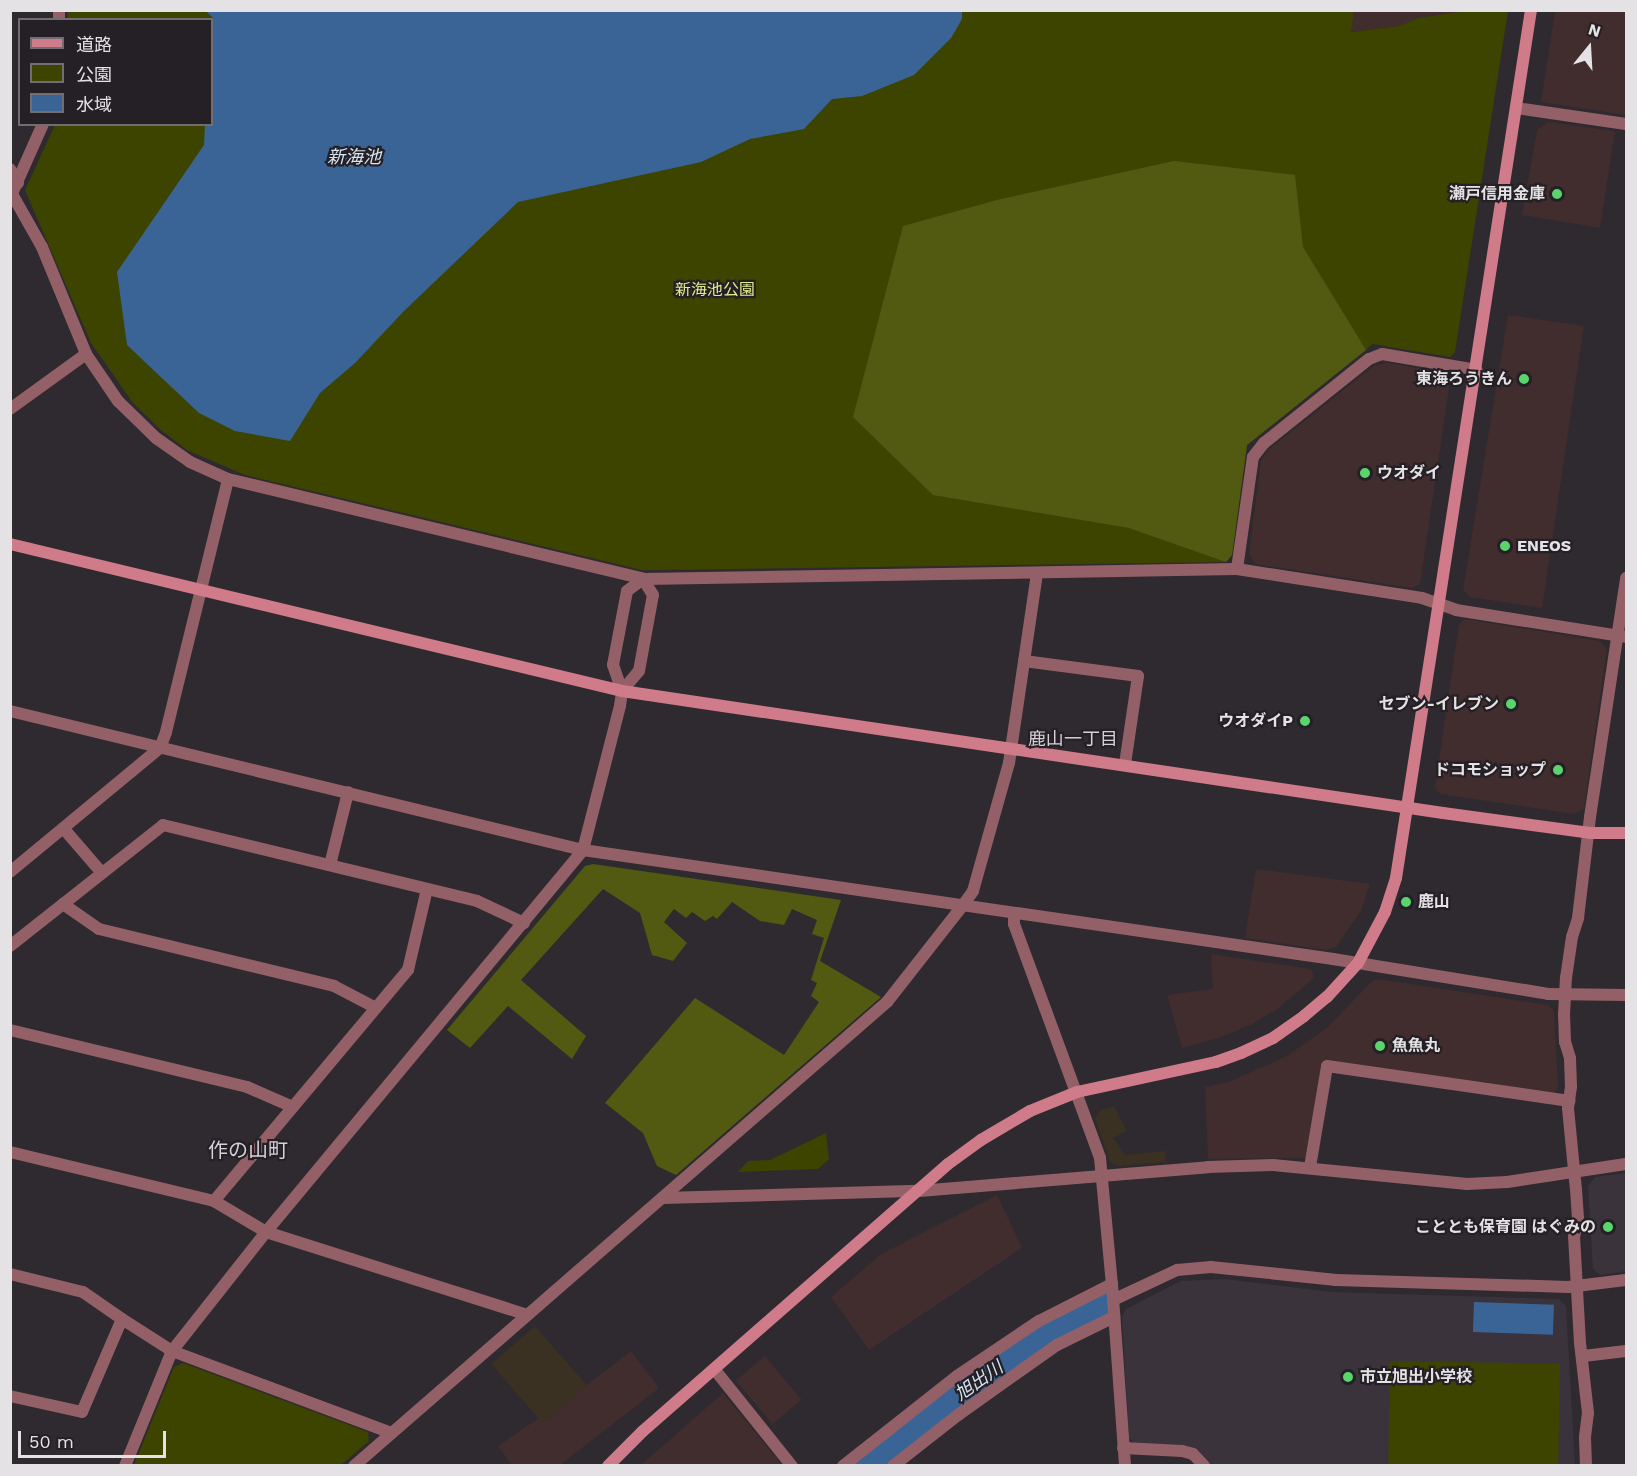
<!DOCTYPE html>
<meta charset="utf-8">
<style>
body{margin:0}
#map{position:relative;width:1637px;height:1476px;overflow:hidden;background:#2e2a2f;font-family:"Work Sans","Noto Sans JP",sans-serif}
div>[style]{position:absolute}
[style*='--x']{left:calc(var(--x)*1px);top:calc(var(--y)*1px);width:calc(var(--w)*1px);rotate:calc(var(--a)*1deg)}
.commercial>*{inset:0;background:#412d2e;transform-origin:0 0}
.industrial>*{inset:0;background:#3b3122;transform-origin:0 0}
.built>*{inset:0;background:#3a333c}
.green>*{inset:0;background:#3d4400;transform-origin:0 0}
.forest>*{inset:0;background:#525a11}
.water>*{inset:0;background:#3b6496;transform-origin:0 0}
.river>*{height:36px;margin:-18px;padding:0 18px;transform-origin:18px;border-radius:18px;background:#3b6496}
.street>*{height:12px;margin:-6px;padding:0 6px;transform-origin:6px;border-radius:6px;background:#946067}
.secondary>*{height:12px;margin:-6px;padding:0 6px;transform-origin:6px;border-radius:6px;background:#cf7b89}
.dots>*{width:16px;height:16px;translate:-50% -50%;box-sizing:border-box;border:3px solid #242025;border-radius:50%}
span{translate:-50% -50%;white-space:nowrap;text-align:center;line-height:1.15;-webkit-text-stroke:4.5px #242025;paint-order:stroke}
.poi-label{font-size:16px;color:#e4e2e5;font-weight:700}
.right{translate:-100% -50%;text-align:right}
.left{translate:0 -50%;text-align:left}
.park-label{font-size:16px;color:#deed8b}
.water-label{font-size:18px;color:#d6e3f2;font-style:italic}
.neighbourhood-label{font-size:18px;color:#d5d0d7}
.quarter-label{font-size:20px;color:#d5d0d7}
.frame{position:absolute;inset:0;border:12px solid #e4e2e5;pointer-events:none}
.legend{position:absolute;left:18px;top:18px;width:195px;height:108px;box-sizing:border-box;background:#242025;border:2px solid #716e72;margin:0;padding:8px 10px;list-style:none;font-size:18px;color:#e4e2e5}
.legend li{display:flex;align-items:center;gap:12px;height:30px}
.legend b{width:30px;border:2px solid #716e72}
.north{position:absolute;left:1559px;top:18px;width:60px;height:60px;-webkit-text-stroke:4px #242025;paint-order:stroke;rotate:18deg;font-size:16px;font-weight:700;line-height:24px;text-align:center;color:#e4e2e5}
.north::after{content:'';display:block;margin:auto;width:21px;height:27px;background:#e4e2e5;clip-path:polygon(50% 0,100% 100%,50% 72%,0 100%)}
.scale{position:absolute;left:18px;top:1431px;width:148px;height:27px;box-sizing:border-box;border:3px solid #e4e2e5;border-top:0;padding-left:8px;font-size:18px;line-height:21px;white-space:nowrap;color:#e4e2e5;-webkit-text-stroke:4px #242025;paint-order:stroke}
</style>
<div id="map">
<div class="commercial">
<i style="clip-path:polygon(1354px 11px,1467px 11px,1418px 18px,1399px 26px,1350px 32px)"></i>
<i style="clip-path:polygon(1555px 11px,1626px 11px,1626px 115px,1541px 102px)"></i>
<i style="clip-path:polygon(1548px 122px,1615px 131px,1600px 228px,1522px 215px,1537px 130px)"></i>
<i style="clip-path:polygon(1508px 315px,1584px 326px,1542px 608px,1470px 597px,1463px 590px)"></i>
<i style="clip-path:polygon(1387px 363px,1446px 373px,1450px 382px,1420px 584px,1413px 588px,1255px 564px,1249px 554px,1261px 460px,1268px 450px,1375px 365px)"></i>
<i style="clip-path:polygon(1465px 619px,1600px 641px,1607px 649px,1584px 809px,1574px 814px,1440px 794px,1435px 787px,1459px 624px)"></i>
<i style="clip-path:polygon(1256px 869px,1370px 884px,1361px 911px,1336px 947px,1326px 950px,1245px 938px)"></i>
<i style="clip-path:polygon(1211px 954px,1311px 969px,1314px 978px,1276px 1010px,1252px 1024px,1221px 1037px,1182px 1048px,1167px 995px,1213px 989px)"></i>
<i style="clip-path:polygon(1378px 979px,1548px 1005px,1554px 1011px,1558px 1088px,1552px 1096px,1323px 1062px,1307px 1158px,1208px 1159px,1205px 1087px,1229px 1082px,1287px 1056px,1328px 1027px,1371px 982px)"></i>
<i style="clip-path:polygon(997px 1195px,1022px 1248px,869px 1350px,831px 1297px,881px 1254px)"></i>
<i style="clip-path:polygon(631px 1351px,659px 1388px,560px 1465px,512px 1465px,498px 1446px,587px 1385px)"></i>
<i style="left:765px;top:1356px;width:57px;height:38px;rotate:50deg"></i>
<i style="clip-path:polygon(723px 1393px,782px 1465px,641px 1465px)"></i>
</div>
<div class="industrial">
<i style="clip-path:polygon(1114px 1106px,1127px 1131px,1113px 1138px,1125px 1155px,1165px 1151px,1166px 1162px,1118px 1166px,1110px 1162px,1095px 1118px,1101px 1110px)"></i>
<i style="left:535px;top:1326px;width:79px;height:58px;rotate:49deg"></i>
</div>
<div class="built">
<i style="clip-path:polygon(1626px 1173px,1626px 1271px,1600px 1275px,1593px 1269px,1588px 1186px,1595px 1177px)"></i>
<i style="clip-path:polygon(1224px 1279px,1331px 1292px,1559px 1299px,1566px 1306px,1575px 1465px,1210px 1466px,1195px 1450px,1136px 1444px,1129px 1438px,1122px 1317px,1126px 1309px,1181px 1281px)"></i>
</div>
<div class="green">
<i style="clip-path:polygon(67px 11px,1354px 11px,1351px 32px,1399px 26px,1418px 18px,1467px 11px,1508px 11px,1455px 352px,1450px 357px,1373px 344px,1247px 445px,1232px 555px,1226px 562px,655px 570px,642px 570px,245px 475px,187px 450px,161px 430px,133px 403px,91px 343px,25px 190px,55px 125px,212px 124px,212px 20px,68px 19px)"></i>
<i style="clip-path:polygon(826px 1133px,829px 1159px,818px 1169px,738px 1172px,748px 1161px,770px 1160px)"></i>
<i style="left:1390px;top:1361px;width:170px;height:104px;rotate:1deg"></i>
<i style="clip-path:polygon(183px 1363px,368px 1432px,369px 1441px,341px 1465px,134px 1465px,174px 1367px)"></i>
</div>
<div class="forest">
<i style="clip-path:polygon(1174px 161px,1295px 175px,1303px 247px,1366px 350px,1247px 445px,1232px 555px,1226px 562px,1129px 528px,933px 495px,853px 417px,903px 226px,997px 200px)"></i>
<i style="clip-path:polygon(593px 864px,841px 900px,820px 961px,881px 997px,676px 1175px,657px 1166px,643px 1133px,605px 1103px,695px 998px,784px 1055px,819px 1002px,811px 996px,817px 983px,811px 980px,824px 938px,812px 934px,817px 920px,792px 909px,784px 925px,760px 921px,732px 902px,717px 919px,713px 916px,705px 921px,692px 912px,686px 918px,674px 909px,664px 922px,687px 943px,673px 961px,652px 955px,640px 913px,603px 889px,521px 980px,586px 1036px,572px 1059px,508px 1006px,470px 1048px,447px 1030px,585px 866px)"></i>
</div>
<div class="water">
<i style="clip-path:polygon(206px 11px,962px 10px,962px 19px,951px 38px,914px 75px,862px 96px,832px 99px,804px 129px,750px 139px,701px 162px,518px 202px,404px 311px,355px 363px,320px 393px,290px 441px,235px 431px,199px 413px,127px 345px,117px 272px,204px 145px,205px 125px,212px 124px,213px 18px)"></i>
<i style="left:1474px;top:1302px;width:80px;height:30px;rotate:2deg"></i>
</div>
<div class="river">
<i style="--x:869;--y:1466;--w:98;--a:-39.2"></i>
<i style="--x:945;--y:1404;--w:125;--a:-34.6"></i>
<i style="--x:1048;--y:1333;--w:56;--a:-26.6"></i>
</div>
<div class="street">
<i style="--x:59;--y:10;--w:10;--a:90"></i>
<i style="--x:1516;--y:108;--w:111;--a:8.3"></i>
<i style="--x:10;--y:169;--w:16;--a:60"></i>
<i style="--x:12;--y:194;--w:61;--a:60.5"></i>
<i style="--x:42;--y:247;--w:116;--a:67.6"></i>
<i style="--x:86;--y:354;--w:57;--a:55.8"></i>
<i style="--x:118;--y:401;--w:53;--a:44.2"></i>
<i style="--x:156;--y:438;--w:42;--a:35.2"></i>
<i style="--x:190;--y:462;--w:42;--a:24.1"></i>
<i style="--x:228;--y:479;--w:427;--a:13.5"></i>
<i style="--x:643;--y:579;--w:594;--a:-0.96"></i>
<i style="--x:1237;--y:569;--w:187;--a:8.9"></i>
<i style="--x:1422;--y:598;--w:36;--a:19"></i>
<i style="--x:1456;--y:610;--w:172;--a:9"></i>
<i style="--x:10;--y:198;--w:81;--a:-66"></i>
<i style="--x:10;--y:409;--w:94;--a:-35.9"></i>
<i style="--x:1237;--y:569;--w:113;--a:-81.9"></i>
<i style="--x:1253;--y:457;--w:18;--a:-52"></i>
<i style="--x:1264;--y:443;--w:134;--a:-38.7"></i>
<i style="--x:1369;--y:359;--w:14;--a:-21"></i>
<i style="--x:1382;--y:354;--w:96;--a:9.6"></i>
<i style="--x:1024;--y:661;--w:115;--a:7.5"></i>
<i style="--x:1138;--y:676;--w:89;--a:98.4"></i>
<i style="--x:622;--y:691;--w:26;--a:-50"></i>
<i style="--x:639;--y:671;--w:77;--a:-79.6"></i>
<i style="--x:653;--y:595;--w:19;--a:-122"></i>
<i style="--x:10;--y:711;--w:590;--a:13.64"></i>
<i style="--x:583;--y:850;--w:758;--a:8.27"></i>
<i style="--x:1333;--y:959;--w:218;--a:9.2"></i>
<i style="--x:1548;--y:994;--w:78;--a:0.7"></i>
<i style="--x:64;--y:829;--w:58;--a:49.2"></i>
<i style="--x:330;--y:865;--w:75;--a:-76.1"></i>
<i style="--x:10;--y:872;--w:195;--a:-39.6"></i>
<i style="--x:160;--y:748;--w:17;--a:-69"></i>
<i style="--x:166;--y:732;--w:260;--a:-76.2"></i>
<i style="--x:63;--y:904;--w:44;--a:34.8"></i>
<i style="--x:99;--y:929;--w:242;--a:13.6"></i>
<i style="--x:334;--y:986;--w:47;--a:27.6"></i>
<i style="--x:1014;--y:915;--w:9;--a:90"></i>
<i style="--x:1014;--y:924;--w:249;--a:69.8"></i>
<i style="--x:1100;--y:1158;--w:127;--a:84.6"></i>
<i style="--x:1112;--y:1284;--w:182;--a:85.9"></i>
<i style="--x:10;--y:946;--w:195;--a:-38.3"></i>
<i style="--x:163;--y:825;--w:323;--a:13.6"></i>
<i style="--x:477;--y:901;--w:52;--a:25.1"></i>
<i style="--x:10;--y:1030;--w:244;--a:13.5"></i>
<i style="--x:247;--y:1087;--w:50;--a:23.5"></i>
<i style="--x:10;--y:1152;--w:210;--a:13.5"></i>
<i style="--x:214;--y:1201;--w:61;--a:30.8"></i>
<i style="--x:266;--y:1232;--w:274;--a:17.6"></i>
<i style="--x:1310;--y:1167;--w:102;--a:-80.4"></i>
<i style="--x:1327;--y:1066;--w:245;--a:8.2"></i>
<i style="--x:662;--y:1198;--w:257;--a:-1.6"></i>
<i style="--x:919;--y:1191;--w:290;--a:-4.7"></i>
<i style="--x:1208;--y:1167;--w:65;--a:-1.8"></i>
<i style="--x:1273;--y:1165;--w:195;--a:5.6"></i>
<i style="--x:1467;--y:1184;--w:40;--a:-2.9"></i>
<i style="--x:1507;--y:1182;--w:120;--a:-8.6"></i>
<i style="--x:214;--y:1201;--w:302;--a:-50"></i>
<i style="--x:408;--y:970;--w:83;--a:-76.8"></i>
<i style="--x:10;--y:1274;--w:75;--a:13.9"></i>
<i style="--x:83;--y:1292;--w:47;--a:34.7"></i>
<i style="--x:122;--y:1319;--w:101;--a:113.3"></i>
<i style="--x:82;--y:1412;--w:74;--a:-167.5"></i>
<i style="--x:1113;--y:1300;--w:71;--a:-25.1"></i>
<i style="--x:1177;--y:1270;--w:34;--a:-5"></i>
<i style="--x:1211;--y:1267;--w:126;--a:5.9"></i>
<i style="--x:1336;--y:1280;--w:232;--a:1.7"></i>
<i style="--x:1568;--y:1287;--w:58;--a:-6.9"></i>
<i style="--x:122;--y:1319;--w:59;--a:32.6"></i>
<i style="--x:172;--y:1351;--w:234;--a:20.5"></i>
<i style="--x:1583;--y:1356;--w:43;--a:-6.6"></i>
<i style="--x:715;--y:1370;--w:123;--a:51.3"></i>
<i style="--x:1123;--y:1448;--w:59;--a:2.9"></i>
<i style="--x:1182;--y:1451;--w:11;--a:15"></i>
<i style="--x:1193;--y:1454;--w:16;--a:47"></i>
<i style="--x:125;--y:1466;--w:124;--a:-67.8"></i>
<i style="--x:172;--y:1351;--w:152;--a:-51.7"></i>
<i style="--x:266;--y:1232;--w:496;--a:-50.3"></i>
<i style="--x:583;--y:850;--w:149;--a:-75.6"></i>
<i style="--x:620;--y:706;--w:15;--a:-82"></i>
<i style="--x:622;--y:691;--w:28;--a:-109"></i>
<i style="--x:613;--y:665;--w:75;--a:-79.3"></i>
<i style="--x:627;--y:591;--w:20;--a:-37"></i>
<i style="--x:354;--y:1466;--w:707;--a:-41.04"></i>
<i style="--x:887;--y:1002;--w:123;--a:-51.9"></i>
<i style="--x:963;--y:905;--w:17;--a:-54"></i>
<i style="--x:973;--y:891;--w:133;--a:-74.3"></i>
<i style="--x:1009;--y:763;--w:191;--a:-81.6"></i>
<i style="--x:843;--y:1466;--w:145;--a:-38.3"></i>
<i style="--x:957;--y:1376;--w:99;--a:-33.9"></i>
<i style="--x:1039;--y:1321;--w:82;--a:-26.9"></i>
<i style="--x:893;--y:1466;--w:83;--a:-38.1"></i>
<i style="--x:958;--y:1415;--w:121;--a:-35.3"></i>
<i style="--x:1057;--y:1345;--w:64;--a:-26.2"></i>
<i style="--x:1586;--y:1466;--w:29;--a:-92"></i>
<i style="--x:1585;--y:1437;--w:24;--a:-83"></i>
<i style="--x:1588;--y:1413;--w:70;--a:-96.5"></i>
<i style="--x:1580;--y:1343;--w:106;--a:-93.2"></i>
<i style="--x:1574;--y:1237;--w:19;--a:-78"></i>
<i style="--x:1578;--y:1218;--w:28;--a:-94"></i>
<i style="--x:1576;--y:1190;--w:82;--a:-95.6"></i>
<i style="--x:1568;--y:1108;--w:21;--a:-82"></i>
<i style="--x:1571;--y:1087;--w:29;--a:-92"></i>
<i style="--x:1570;--y:1058;--w:17;--a:-107"></i>
<i style="--x:1565;--y:1042;--w:27;--a:-92"></i>
<i style="--x:1564;--y:1015;--w:37;--a:-87"></i>
<i style="--x:1566;--y:978;--w:41;--a:-81.7"></i>
<i style="--x:1572;--y:937;--w:20;--a:-72"></i>
<i style="--x:1578;--y:918;--w:102;--a:-83.2"></i>
<i style="--x:1590;--y:817;--w:242;--a:-81.4"></i>
</div>
<div class="secondary">
<i style="--x:10;--y:544;--w:629;--a:13.51"></i>
<i style="--x:622;--y:691;--w:830;--a:8.45"></i>
<i style="--x:1443;--y:813;--w:148;--a:7.7"></i>
<i style="--x:1590;--y:833;--w:36;--a:0"></i>
<i style="--x:608;--y:1466;--w:49;--a:-45"></i>
<i style="--x:643;--y:1431;--w:405;--a:-41.2"></i>
<i style="--x:948;--y:1164;--w:41;--a:-36"></i>
<i style="--x:981;--y:1140;--w:57;--a:-30.6"></i>
<i style="--x:1030;--y:1111;--w:51;--a:-22"></i>
<i style="--x:1077;--y:1092;--w:142;--a:-12.2"></i>
<i style="--x:1216;--y:1062;--w:27;--a:-20"></i>
<i style="--x:1241;--y:1053;--w:35;--a:-25"></i>
<i style="--x:1273;--y:1038;--w:38;--a:-35"></i>
<i style="--x:1304;--y:1016;--w:30;--a:-40"></i>
<i style="--x:1327;--y:997;--w:46;--a:-47.6"></i>
<i style="--x:1358;--y:963;--w:58;--a:-62.1"></i>
<i style="--x:1385;--y:912;--w:36;--a:-72"></i>
<i style="--x:1396;--y:878;--w:878;--a:-81.16"></i>
</div>
<div class="dots">
<i style="left:1557px;top:194px;background:#5ad56e"></i>
<i style="left:1524px;top:379px;background:#5ad56e"></i>
<i style="left:1365px;top:473px;background:#5ad56e"></i>
<i style="left:1505px;top:546px;background:#5ad56e"></i>
<i style="left:1511px;top:704px;background:#5ad56e"></i>
<i style="left:1305px;top:721px;background:#5ad56e"></i>
<i style="left:1558px;top:770px;background:#5ad56e"></i>
<i style="left:1406px;top:902px;background:#5ad56e"></i>
<i style="left:1380px;top:1046px;background:#5ad56e"></i>
<i style="left:1608px;top:1227px;background:#5ad56e"></i>
<i style="left:1348px;top:1377px;background:#5ad56e"></i>
</div>
<div class="poi-label">
<span class="right" style="left:1545px;top:194px">瀬戸信用金庫</span>
<span class="right" style="left:1512px;top:379px">東海ろうきん</span>
<span class="left" style="left:1377px;top:473px">ウオダイ</span>
<span class="left" style="left:1517px;top:546px">ENEOS</span>
<span class="right" style="left:1499px;top:704px">セブン-イレブン</span>
<span class="right" style="left:1293px;top:721px">ウオダイP</span>
<span class="right" style="left:1546px;top:770px">ドコモショップ</span>
<span class="left" style="left:1418px;top:902px">鹿山</span>
<span class="left" style="left:1392px;top:1046px">魚魚丸</span>
<span class="right" style="left:1596px;top:1227px">こととも保育園 はぐみの</span>
<span class="left" style="left:1360px;top:1377px">市立旭出小学校</span>
</div>
<div class="park-label">
<span style="left:715px;top:290px">新海池公園</span>
</div>
<div class="water-label">
<span style="left:354px;top:157px">新海池</span>
<span style="left:979px;top:1381px;rotate:-35deg">旭出川</span>
</div>
<div class="neighbourhood-label">
<span style="left:1073px;top:739px">鹿山一丁目</span>
</div>
<div class="quarter-label">
<span style="left:248px;top:1150px">作の山町</span>
</div>
<div class="frame"></div>
<ul class="legend">
<li><b style="height:8px;background:#cf7b89"></b>道路</li>
<li><b style="height:16px;background:#3d4400"></b>公園</li>
<li><b style="height:16px;background:#3b6496"></b>水域</li>
</ul>
<div class="north">N</div>
<div class="scale">50 m</div>
</div>
